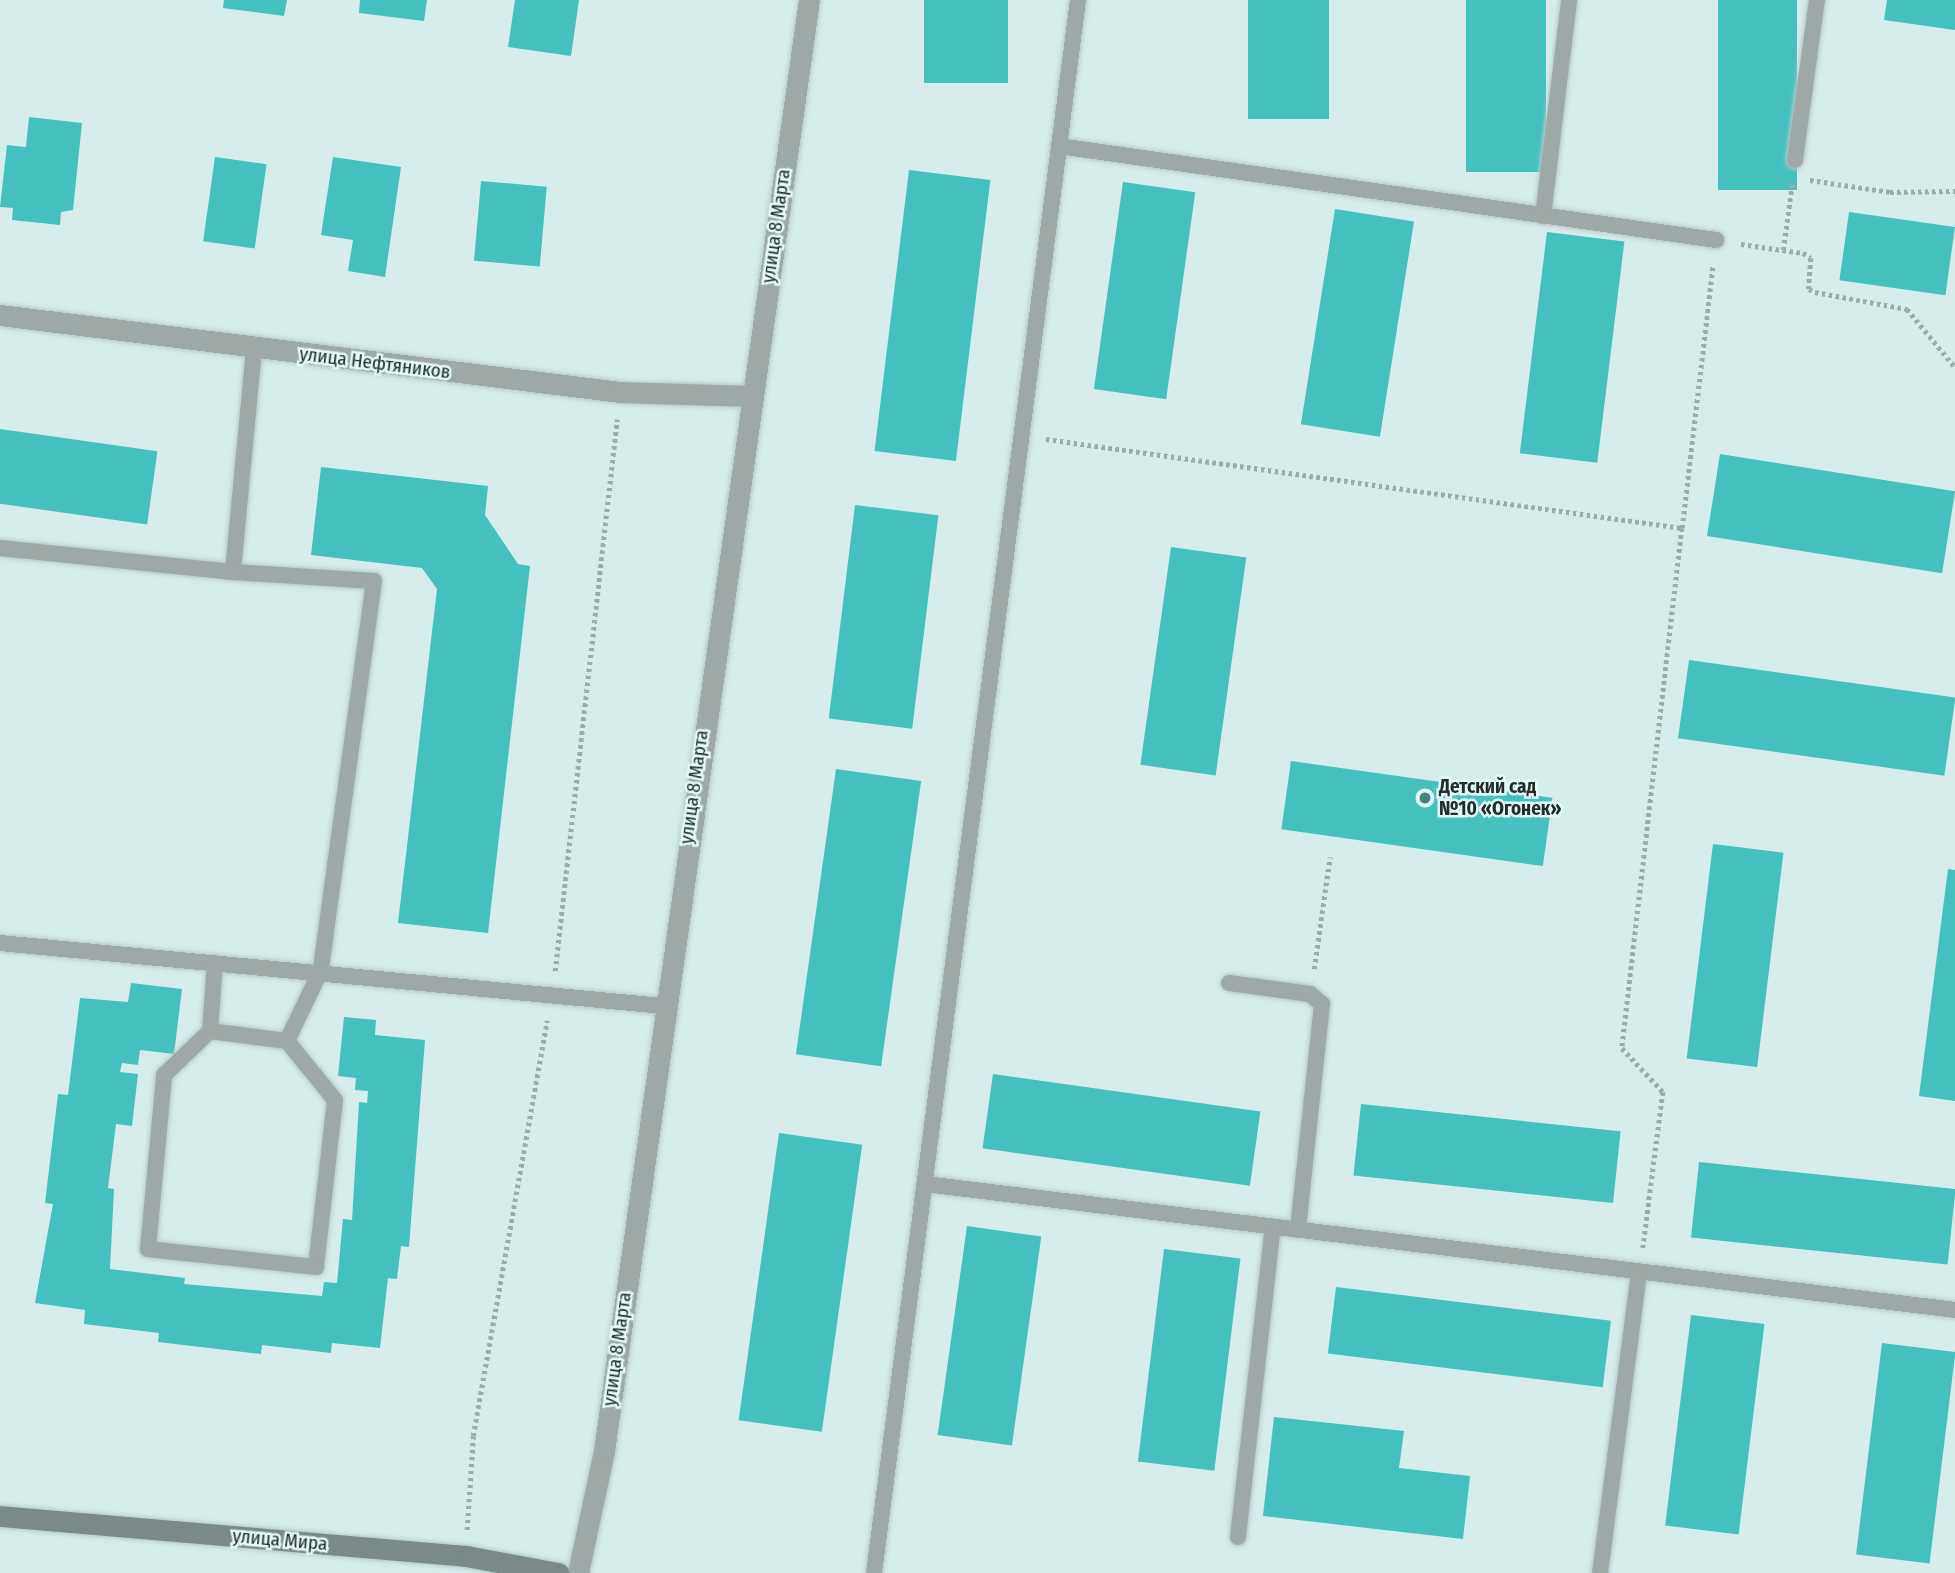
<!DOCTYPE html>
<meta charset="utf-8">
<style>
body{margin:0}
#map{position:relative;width:1955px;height:1573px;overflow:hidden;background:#d6edec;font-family:"Fira Sans Condensed",sans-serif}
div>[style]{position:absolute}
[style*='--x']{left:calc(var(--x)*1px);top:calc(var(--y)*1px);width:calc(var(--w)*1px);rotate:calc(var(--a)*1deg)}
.building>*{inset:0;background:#44c1bf;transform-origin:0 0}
.path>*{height:4.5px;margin-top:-2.25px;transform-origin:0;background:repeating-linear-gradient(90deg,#9aacab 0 3.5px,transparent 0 7px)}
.roads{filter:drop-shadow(0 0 2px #b6cac9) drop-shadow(0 0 2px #b6cac9)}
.lane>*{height:16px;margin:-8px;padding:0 8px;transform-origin:8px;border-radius:8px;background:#9ea8a7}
.street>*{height:21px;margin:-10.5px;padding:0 10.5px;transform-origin:10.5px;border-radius:10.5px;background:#9ea8a7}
.secondary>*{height:21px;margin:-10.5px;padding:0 10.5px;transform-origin:10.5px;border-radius:10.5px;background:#7b8988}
.dots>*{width:19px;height:19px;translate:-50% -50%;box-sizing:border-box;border:4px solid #e3faf9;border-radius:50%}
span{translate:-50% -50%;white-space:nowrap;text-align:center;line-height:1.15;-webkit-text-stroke:5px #e3faf9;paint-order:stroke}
.street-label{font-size:19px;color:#232c2b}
.poi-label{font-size:19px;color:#232c2b;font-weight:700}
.left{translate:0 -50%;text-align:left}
</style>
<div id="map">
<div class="building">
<i style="clip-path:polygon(224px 0,287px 0,284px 16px,223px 8px)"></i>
<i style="clip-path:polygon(360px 0,427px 0,424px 21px,359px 13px)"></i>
<i style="clip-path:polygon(515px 0,579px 0,571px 56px,508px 47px)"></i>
<i style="left:924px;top:0;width:84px;height:83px"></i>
<i style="left:1248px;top:0;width:81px;height:119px"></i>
<i style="left:1466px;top:0;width:80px;height:172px"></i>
<i style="left:1718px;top:0;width:79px;height:190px"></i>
<i style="clip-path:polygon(1887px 0,1955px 0,1955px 30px,1884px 20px)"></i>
<i style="clip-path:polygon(29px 117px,82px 123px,73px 210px,61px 212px,60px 225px,12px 220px,13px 208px,0 207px,7px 145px,26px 147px)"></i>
<i style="left:215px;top:157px;width:52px;height:85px;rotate:8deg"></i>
<i style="clip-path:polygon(333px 157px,401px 167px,385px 277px,348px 271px,353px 240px,321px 235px)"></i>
<i style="left:909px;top:170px;width:82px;height:283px;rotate:7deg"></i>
<i style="left:481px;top:181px;width:66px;height:80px;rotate:5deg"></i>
<i style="left:1123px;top:182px;width:73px;height:209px;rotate:8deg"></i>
<i style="left:1335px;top:209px;width:80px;height:218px;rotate:9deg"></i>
<i style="left:1849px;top:212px;width:107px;height:69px;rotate:8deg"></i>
<i style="left:1547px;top:232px;width:78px;height:223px;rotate:7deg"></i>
<i style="left:0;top:429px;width:159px;height:74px;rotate:8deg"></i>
<i style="left:1720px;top:454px;width:238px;height:83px;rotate:9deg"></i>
<i style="clip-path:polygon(321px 467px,488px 486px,485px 515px,518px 564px,530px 566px,488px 933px,398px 923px,437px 589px,422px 568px,311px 555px)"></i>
<i style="left:855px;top:505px;width:84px;height:215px;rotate:7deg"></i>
<i style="left:1171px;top:547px;width:76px;height:220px;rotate:8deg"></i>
<i style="left:1689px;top:660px;width:269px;height:79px;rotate:8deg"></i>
<i style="left:1291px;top:761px;width:264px;height:69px;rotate:8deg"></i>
<i style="left:836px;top:769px;width:86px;height:288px;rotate:8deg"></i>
<i style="left:1713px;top:844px;width:71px;height:216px;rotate:7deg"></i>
<i style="clip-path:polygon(1948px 869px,1955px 870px,1955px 1101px,1919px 1096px)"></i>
<i style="clip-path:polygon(131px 983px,182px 989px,174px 1054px,140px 1050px,138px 1065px,122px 1063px,120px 1072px,138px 1074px,132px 1126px,116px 1124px,108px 1188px,114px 1189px,110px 1269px,185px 1278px,184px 1284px,322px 1296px,324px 1282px,337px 1283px,343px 1219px,352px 1220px,359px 1102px,367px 1103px,368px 1091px,355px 1090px,356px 1078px,338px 1076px,344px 1017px,376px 1020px,375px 1035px,425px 1040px,409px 1247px,401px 1246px,397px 1279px,388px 1278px,380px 1348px,332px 1343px,331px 1353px,262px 1345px,261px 1354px,158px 1342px,159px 1333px,84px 1324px,85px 1310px,35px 1303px,53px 1204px,45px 1203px,58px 1094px,68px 1095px,80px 998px,128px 1002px)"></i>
<i style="left:993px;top:1074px;width:270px;height:75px;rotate:8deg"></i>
<i style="left:1361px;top:1104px;width:261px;height:72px;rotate:6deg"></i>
<i style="left:779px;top:1133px;width:84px;height:290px;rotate:8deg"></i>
<i style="left:1699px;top:1162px;width:258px;height:76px;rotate:6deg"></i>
<i style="left:967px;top:1226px;width:75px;height:211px;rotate:8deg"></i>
<i style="left:1164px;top:1249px;width:77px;height:214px;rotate:7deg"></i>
<i style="left:1336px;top:1287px;width:277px;height:67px;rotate:7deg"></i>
<i style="left:1691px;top:1315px;width:74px;height:212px;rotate:7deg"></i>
<i style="left:1882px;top:1343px;width:74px;height:213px;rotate:7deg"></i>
<i style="clip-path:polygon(1274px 1417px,1404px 1431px,1399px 1468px,1470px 1476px,1463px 1539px,1263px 1516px)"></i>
</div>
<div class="path">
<i style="--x:1810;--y:180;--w:81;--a:8.5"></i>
<i style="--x:1890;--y:192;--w:65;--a:-0.9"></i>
<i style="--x:1741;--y:244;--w:63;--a:8.3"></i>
<i style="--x:1803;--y:253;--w:9;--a:32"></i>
<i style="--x:1811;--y:258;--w:31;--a:94"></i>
<i style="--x:1809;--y:289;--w:7;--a:27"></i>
<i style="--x:1815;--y:292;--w:94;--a:10.5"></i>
<i style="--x:1907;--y:309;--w:75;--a:50.4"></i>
<i style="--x:1783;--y:250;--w:66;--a:-82.1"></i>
<i style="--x:1046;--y:439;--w:642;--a:7.97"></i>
<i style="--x:1682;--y:528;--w:523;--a:96.58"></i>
<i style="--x:1622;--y:1048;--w:60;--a:47"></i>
<i style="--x:1663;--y:1092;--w:157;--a:97.3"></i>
<i style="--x:1682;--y:528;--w:264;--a:-83.3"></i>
<i style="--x:1314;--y:969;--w:113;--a:-81.9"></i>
<i style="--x:555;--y:971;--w:555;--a:-83.59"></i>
<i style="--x:467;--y:1530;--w:94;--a:-86.3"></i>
<i style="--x:473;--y:1436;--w:422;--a:-79.9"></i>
</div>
<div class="roads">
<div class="lane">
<i style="--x:1059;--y:146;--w:664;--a:8.14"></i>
<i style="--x:1795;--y:160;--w:162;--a:-82.2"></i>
<i style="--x:1543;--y:216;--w:218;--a:-83.1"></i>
<i style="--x:254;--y:349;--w:224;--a:95.4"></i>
<i style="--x:233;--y:572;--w:141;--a:3.7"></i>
<i style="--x:374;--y:581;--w:393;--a:97.8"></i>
<i style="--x:321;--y:970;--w:79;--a:115.6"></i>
<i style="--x:287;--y:1041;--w:76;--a:50.9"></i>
<i style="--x:335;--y:1100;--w:168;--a:96.5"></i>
<i style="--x:316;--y:1267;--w:169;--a:-173.9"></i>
<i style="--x:148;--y:1249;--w:175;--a:-84.7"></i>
<i style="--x:164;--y:1075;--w:64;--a:-43.7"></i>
<i style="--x:210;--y:1031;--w:78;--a:7.4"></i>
<i style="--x:0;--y:548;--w:234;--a:5.9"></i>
<i style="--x:0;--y:943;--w:666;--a:5.43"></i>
<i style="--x:1229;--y:983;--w:82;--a:7.7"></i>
<i style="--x:1310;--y:994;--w:16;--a:40"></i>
<i style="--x:1322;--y:1004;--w:227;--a:96.1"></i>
<i style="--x:210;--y:1031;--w:68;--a:-85.8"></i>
<i style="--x:925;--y:1184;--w:1038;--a:6.97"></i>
<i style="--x:1238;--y:1537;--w:312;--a:-83.6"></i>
<i style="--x:874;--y:1573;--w:1586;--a:-82.61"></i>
<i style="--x:1600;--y:1573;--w:304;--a:-82.6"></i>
</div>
<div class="street">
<i style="--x:0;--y:315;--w:625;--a:7.08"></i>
<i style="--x:620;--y:392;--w:131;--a:1.7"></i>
<i style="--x:578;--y:1573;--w:125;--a:-78"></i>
<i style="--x:604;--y:1451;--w:1465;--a:-81.96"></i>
</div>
<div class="secondary">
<i style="--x:0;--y:1516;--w:468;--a:4.9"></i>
<i style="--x:466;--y:1556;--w:94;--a:10.5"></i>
</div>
</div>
<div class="dots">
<i style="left:1425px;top:798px;background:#3e8685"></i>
</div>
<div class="street-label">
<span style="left:776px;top:226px;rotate:-82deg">улица 8 Марта</span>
<span style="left:375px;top:363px;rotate:7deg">улица Нефтяников</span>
<span style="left:694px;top:787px;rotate:-82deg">улица 8 Марта</span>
<span style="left:617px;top:1349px;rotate:-82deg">улица 8 Марта</span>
<span style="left:280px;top:1540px;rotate:5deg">улица Мира</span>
</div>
<div class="poi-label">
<span class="left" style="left:1439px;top:798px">Детский сад<br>№10 «Огонек»</span>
</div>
</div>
